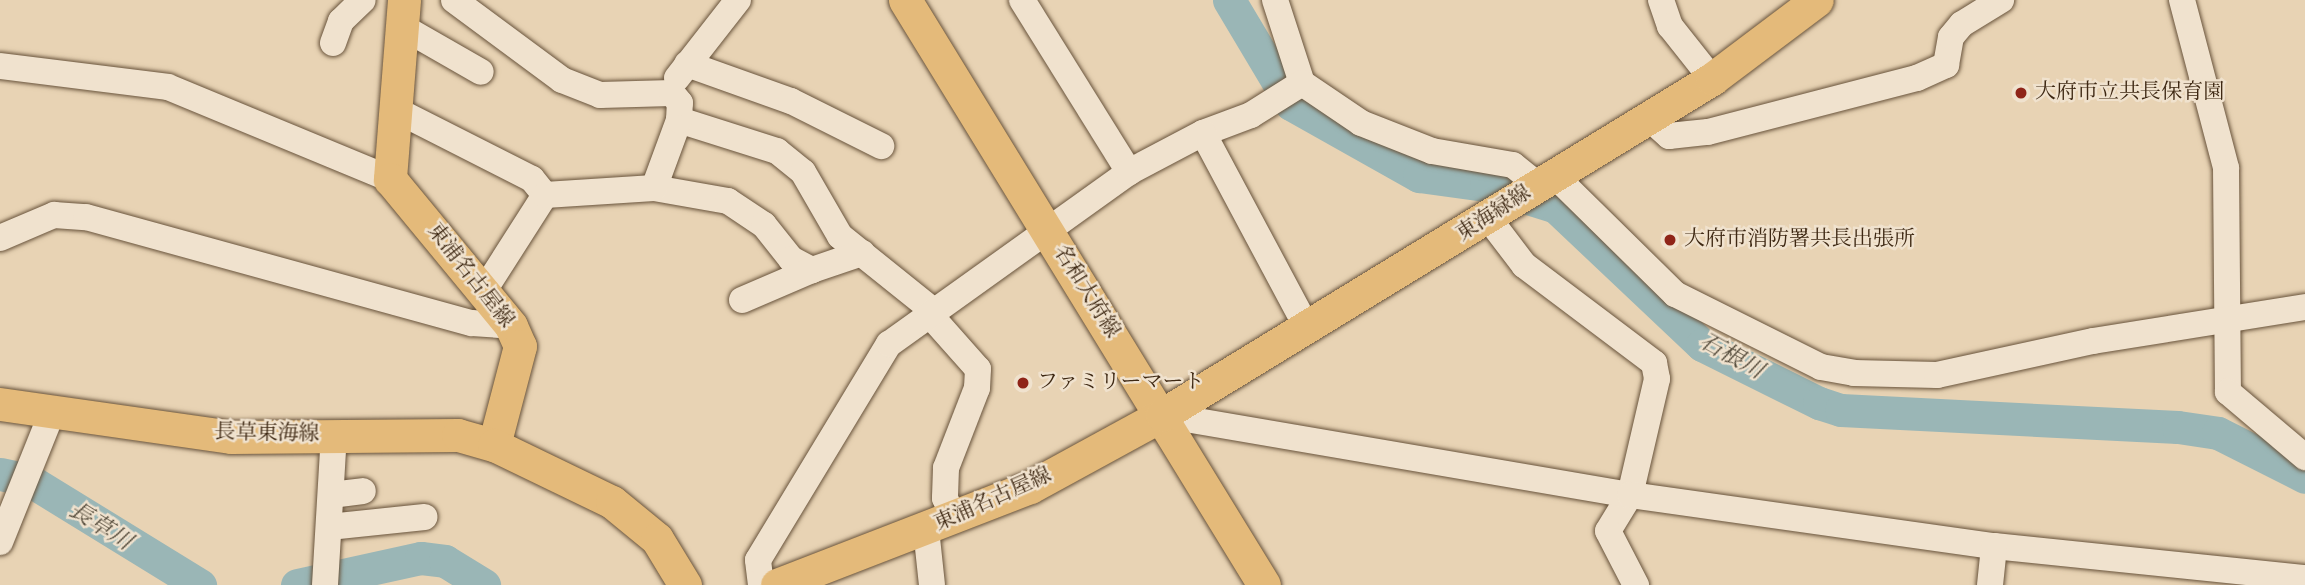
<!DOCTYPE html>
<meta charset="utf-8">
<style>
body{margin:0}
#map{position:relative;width:2305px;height:585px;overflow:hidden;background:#e8d3b4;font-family:"Old Standard TT","Noto Serif JP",serif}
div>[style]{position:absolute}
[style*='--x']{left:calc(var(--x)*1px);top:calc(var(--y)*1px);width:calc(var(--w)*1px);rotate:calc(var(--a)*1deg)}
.river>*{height:33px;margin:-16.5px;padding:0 16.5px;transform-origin:16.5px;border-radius:16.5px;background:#9ab6b6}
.roads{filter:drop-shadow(0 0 2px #68533b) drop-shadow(0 0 2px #68533b)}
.minor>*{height:26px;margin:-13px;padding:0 13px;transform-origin:13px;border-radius:13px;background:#f0e2ce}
.major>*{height:33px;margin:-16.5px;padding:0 16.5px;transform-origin:16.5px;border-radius:16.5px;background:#e4ba7a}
.dots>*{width:19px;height:19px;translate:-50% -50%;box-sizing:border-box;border:4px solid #f0e2ce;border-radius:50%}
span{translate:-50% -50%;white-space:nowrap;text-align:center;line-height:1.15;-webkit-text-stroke:5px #f0e2ce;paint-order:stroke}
.poi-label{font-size:21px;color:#3e2813}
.left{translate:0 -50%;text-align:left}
.street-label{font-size:21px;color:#3e2813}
.water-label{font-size:23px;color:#554c3c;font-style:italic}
</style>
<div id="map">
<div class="river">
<i style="--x:1229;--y:0;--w:121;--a:59.2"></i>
<i style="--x:1291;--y:104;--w:147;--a:29.4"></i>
<i style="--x:1419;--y:176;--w:68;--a:7.7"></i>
<i style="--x:1486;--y:185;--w:73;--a:17.4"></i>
<i style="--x:1556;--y:207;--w:201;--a:43.4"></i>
<i style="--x:1702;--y:345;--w:131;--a:26.4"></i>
<i style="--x:1819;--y:403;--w:23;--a:18"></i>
<i style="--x:1841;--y:410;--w:337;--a:2.9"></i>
<i style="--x:2178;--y:427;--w:40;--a:8.5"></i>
<i style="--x:2218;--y:433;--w:97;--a:26.8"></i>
<i style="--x:0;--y:474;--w:30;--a:12"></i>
<i style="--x:29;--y:480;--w:201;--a:31.6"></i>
<i style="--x:297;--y:585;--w:127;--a:-12.3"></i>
<i style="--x:421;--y:558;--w:24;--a:7"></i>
<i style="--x:445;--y:561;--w:46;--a:31.6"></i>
</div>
<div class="roads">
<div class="minor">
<i style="--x:454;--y:0;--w:134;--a:36.5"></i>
<i style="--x:562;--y:80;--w:41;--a:21.5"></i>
<i style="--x:600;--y:95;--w:72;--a:-1.6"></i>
<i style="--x:1022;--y:0;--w:203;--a:58.1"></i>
<i style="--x:1275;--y:0;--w:87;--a:72"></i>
<i style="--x:1302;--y:83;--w:71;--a:34.1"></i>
<i style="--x:1361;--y:123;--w:76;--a:21.5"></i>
<i style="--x:1432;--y:151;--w:82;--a:9.8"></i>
<i style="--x:1513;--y:165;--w:32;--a:39"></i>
<i style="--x:1661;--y:0;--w:28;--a:71"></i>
<i style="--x:1670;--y:26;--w:68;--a:51.6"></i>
<i style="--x:2182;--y:0;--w:174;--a:75.3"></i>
<i style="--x:2226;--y:168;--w:224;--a:89.5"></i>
<i style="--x:2228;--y:392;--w:101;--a:40.2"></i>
<i style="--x:406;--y:29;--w:86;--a:29.8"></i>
<i style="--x:333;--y:43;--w:23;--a:-70"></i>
<i style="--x:341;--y:21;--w:30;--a:-44"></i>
<i style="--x:687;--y:64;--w:110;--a:19.6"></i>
<i style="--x:791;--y:101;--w:101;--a:26.6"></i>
<i style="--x:0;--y:66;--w:169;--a:7.1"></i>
<i style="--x:168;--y:87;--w:240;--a:22.5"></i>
<i style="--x:677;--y:78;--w:99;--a:-52"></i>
<i style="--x:398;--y:111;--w:150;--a:26.9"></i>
<i style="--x:532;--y:179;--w:21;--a:51"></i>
<i style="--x:1649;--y:118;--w:27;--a:42"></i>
<i style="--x:1669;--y:136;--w:39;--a:-6"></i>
<i style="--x:1708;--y:132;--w:216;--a:-14.5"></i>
<i style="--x:1917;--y:78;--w:32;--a:-24"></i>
<i style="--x:1946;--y:65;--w:28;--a:-80"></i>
<i style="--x:1951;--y:37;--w:17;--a:-50"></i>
<i style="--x:1962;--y:24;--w:46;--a:-31.6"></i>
<i style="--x:679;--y:120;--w:103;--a:17.6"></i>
<i style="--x:777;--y:151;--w:33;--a:39"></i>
<i style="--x:803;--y:172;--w:74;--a:60"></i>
<i style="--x:840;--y:236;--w:122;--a:38.7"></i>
<i style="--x:1203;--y:133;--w:51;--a:-20.6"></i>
<i style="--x:1251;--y:115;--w:60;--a:-32.1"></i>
<i style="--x:1554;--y:175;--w:170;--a:44.5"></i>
<i style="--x:1675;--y:294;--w:163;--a:26.6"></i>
<i style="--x:1821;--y:367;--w:34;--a:10"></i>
<i style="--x:1854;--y:373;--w:83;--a:1.4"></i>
<i style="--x:1937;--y:375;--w:160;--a:-12.3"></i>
<i style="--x:2093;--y:341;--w:215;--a:-9.1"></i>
<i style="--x:654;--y:188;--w:75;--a:10"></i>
<i style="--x:728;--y:201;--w:43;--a:33.7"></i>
<i style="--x:764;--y:225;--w:43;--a:51.5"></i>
<i style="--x:791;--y:259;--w:24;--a:28"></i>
<i style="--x:812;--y:270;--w:53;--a:-18.8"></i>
<i style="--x:1489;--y:219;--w:58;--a:52.7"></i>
<i style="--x:1524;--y:265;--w:163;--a:37"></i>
<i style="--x:1654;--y:363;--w:16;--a:79"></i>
<i style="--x:1657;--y:379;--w:119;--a:103.1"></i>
<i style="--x:1630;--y:495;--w:42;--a:121.4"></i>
<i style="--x:1608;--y:531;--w:61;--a:62.6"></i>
<i style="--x:0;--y:238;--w:59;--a:-23.1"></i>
<i style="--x:54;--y:215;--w:32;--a:4"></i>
<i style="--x:86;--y:217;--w:400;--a:15.4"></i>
<i style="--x:472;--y:323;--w:39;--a:4"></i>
<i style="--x:483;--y:292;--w:115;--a:-57.4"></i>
<i style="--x:545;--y:195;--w:109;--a:-3.7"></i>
<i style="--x:654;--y:188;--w:72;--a:-69.8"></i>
<i style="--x:679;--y:120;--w:17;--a:-87"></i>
<i style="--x:680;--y:103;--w:13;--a:-129"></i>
<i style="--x:742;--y:300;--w:76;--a:-23.2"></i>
<i style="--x:930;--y:315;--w:72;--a:48.4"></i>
<i style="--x:978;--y:369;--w:19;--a:93"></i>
<i style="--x:977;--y:388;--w:86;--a:111.2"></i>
<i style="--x:946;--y:468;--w:30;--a:92"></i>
<i style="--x:945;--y:498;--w:23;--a:67"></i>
<i style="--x:1162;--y:415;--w:475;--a:9.7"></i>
<i style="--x:1630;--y:495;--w:368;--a:8"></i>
<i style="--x:1994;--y:546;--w:313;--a:5.9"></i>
<i style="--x:331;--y:495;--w:32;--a:-7"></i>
<i style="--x:329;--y:527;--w:96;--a:-6"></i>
<i style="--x:926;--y:529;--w:56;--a:83.9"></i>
<i style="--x:0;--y:542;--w:142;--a:-68.1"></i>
<i style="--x:325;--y:585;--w:150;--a:-86.6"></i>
<i style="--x:761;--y:585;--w:25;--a:-97"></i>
<i style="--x:758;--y:560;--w:253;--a:-58.8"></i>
<i style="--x:889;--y:344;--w:295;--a:-35.6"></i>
<i style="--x:1129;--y:172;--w:84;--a:-27.8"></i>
<i style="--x:1203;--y:133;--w:223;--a:61.9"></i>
<i style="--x:1990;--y:585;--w:39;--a:-84"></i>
</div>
<div class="major">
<i style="--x:404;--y:0;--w:180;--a:94.5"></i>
<i style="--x:390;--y:179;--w:190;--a:50.5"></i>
<i style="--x:511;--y:326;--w:22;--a:66"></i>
<i style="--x:520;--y:346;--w:102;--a:104.7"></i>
<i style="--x:905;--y:0;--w:686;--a:58.46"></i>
<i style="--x:0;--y:404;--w:233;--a:8.1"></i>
<i style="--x:231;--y:437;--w:227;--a:-0.5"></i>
<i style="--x:458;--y:435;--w:37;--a:16"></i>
<i style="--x:494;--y:445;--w:131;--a:25.8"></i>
<i style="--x:612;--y:502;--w:58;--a:39.4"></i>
<i style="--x:657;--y:539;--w:54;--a:58.7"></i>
<i style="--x:777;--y:585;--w:271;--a:-21.2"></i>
<i style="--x:1030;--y:487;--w:150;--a:-28.6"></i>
<i style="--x:1162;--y:415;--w:645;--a:-31.42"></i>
<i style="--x:1712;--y:79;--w:131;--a:-37"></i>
</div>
</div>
<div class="dots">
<i style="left:2021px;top:93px;background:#8f2418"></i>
<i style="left:1670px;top:240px;background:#8f2418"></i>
<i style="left:1023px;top:383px;background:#8f2418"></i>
</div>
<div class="poi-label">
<span class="left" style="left:2035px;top:93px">大府市立共長保育園</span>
<span class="left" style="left:1684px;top:240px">大府市消防署共長出張所</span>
<span class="left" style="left:1037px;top:383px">ファミリーマート</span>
</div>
<div class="street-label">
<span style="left:1494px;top:214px;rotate:-33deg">東海緑線</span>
<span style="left:470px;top:276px;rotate:52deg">東浦名古屋線</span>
<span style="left:1086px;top:292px;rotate:58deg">名和大府線</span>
<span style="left:267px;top:434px;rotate:1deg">長草東海線</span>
<span style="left:993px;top:500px;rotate:-24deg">東浦名古屋線</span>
</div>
<div class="water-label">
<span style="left:1731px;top:357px;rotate:29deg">石根川</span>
<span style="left:100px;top:527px;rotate:32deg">長草川</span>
</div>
</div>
